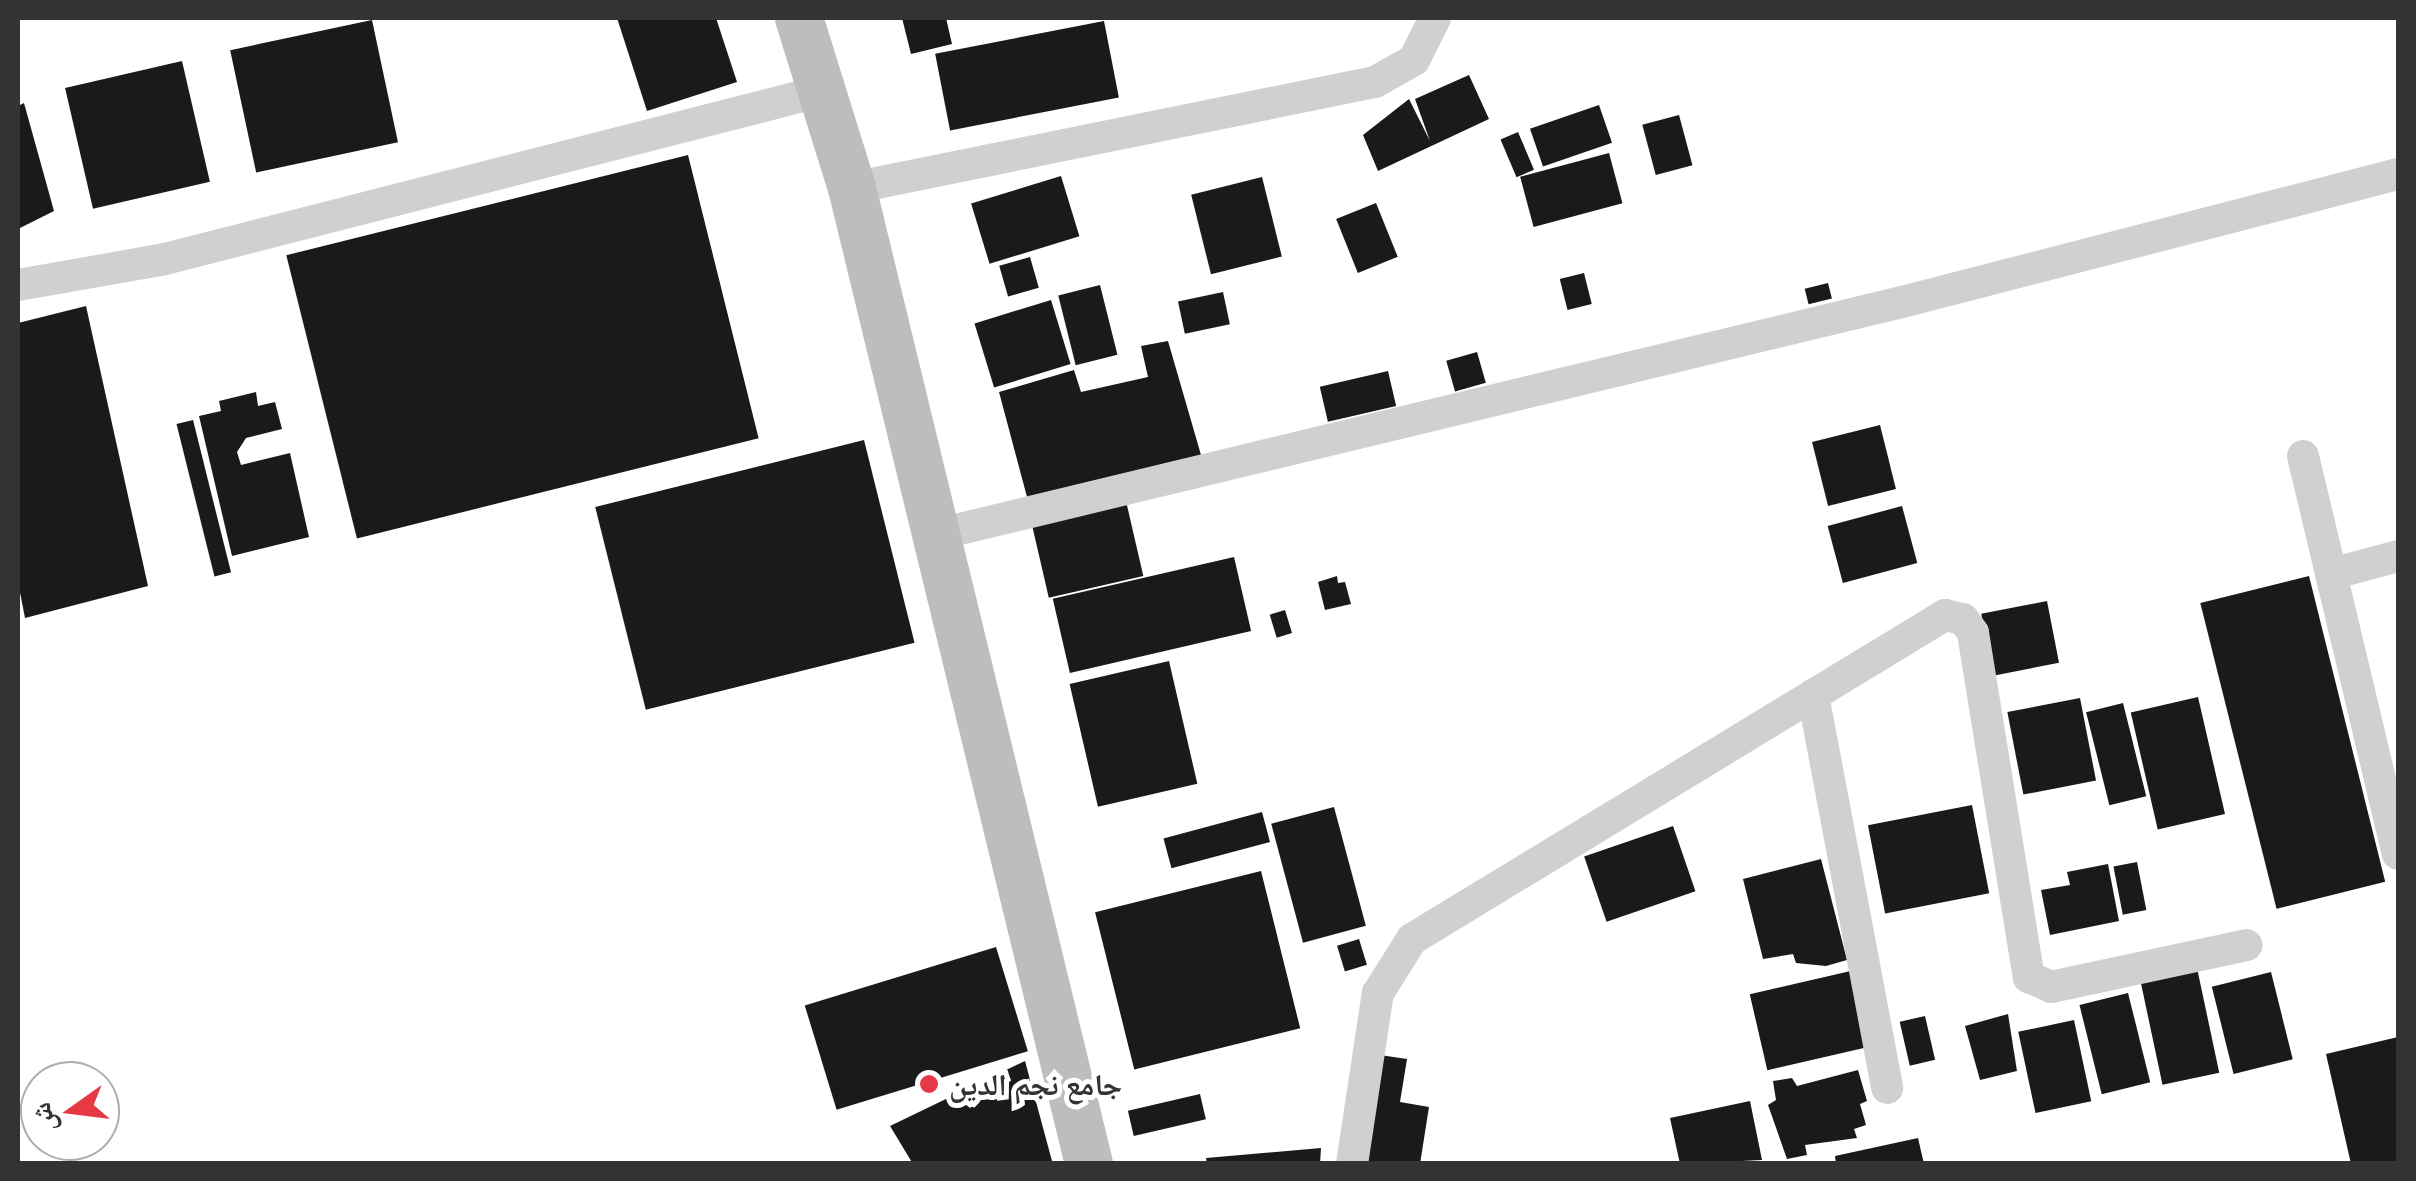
<!DOCTYPE html>
<meta charset="utf-8">
<style>
body{margin:0}
#map{position:relative;width:2416px;height:1181px;overflow:hidden;background:#fff;font-family:Inter,"Noto Naskh Arabic",sans-serif}
div>[style]{position:absolute}
[style*='--x']{left:calc(var(--x)*1px);top:calc(var(--y)*1px);width:calc(var(--w)*1px);rotate:calc(var(--a)*1deg)}
.building>*{inset:0;background:#1a1a1a;transform-origin:0 0}
.street>*{height:32px;margin:-16px;padding:0 16px;transform-origin:16px;border-radius:16px;background:#d0d0d0}
.secondary>*{height:48px;margin:-24px;padding:0 24px;transform-origin:24px;border-radius:24px;background:#bdbdbd}
.dots>*{width:28px;height:28px;translate:-50% -50%;box-sizing:border-box;border:5px solid #fff;border-radius:50%}
span{translate:-50% -50%;white-space:nowrap;text-align:center;line-height:1.15;-webkit-text-stroke:10px #fff;paint-order:stroke}
.poi-label{font-size:30px;color:#333;font-weight:700}
.left{translate:0 -50%;text-align:left}
.frame{position:absolute;inset:0;border:20px solid #333;pointer-events:none}
.north{position:absolute;left:20px;top:1061px;width:100px;height:100px;box-sizing:border-box;background:#fff;border:2px solid #adadad;border-radius:50%;rotate:256deg;font-size:28px;font-weight:700;line-height:40px;text-align:center;color:#333}
.north::after{content:'';display:block;margin:auto;width:35px;height:45px;background:#e63946;clip-path:polygon(50% 0,100% 100%,50% 72%,0 100%)}
</style>
<div id="map">
<div class="building">
<i style="clip-path:polygon(617px 18px,716px 18px,737px 82px,647px 111px)"></i>
<i style="clip-path:polygon(902px 18px,946px 18px,952px 44px,911px 54px)"></i>
<i style="left:372px;top:20px;width:125px;height:145px;rotate:78deg"></i>
<i style="left:1104px;top:21px;width:78px;height:172px;rotate:79deg"></i>
<i style="left:182px;top:61px;width:124px;height:120px;rotate:77deg"></i>
<i style="clip-path:polygon(1469px 75px,1489px 119px,1378px 171px,1363px 135px,1409px 99px,1430px 141px,1415px 99px)"></i>
<i style="clip-path:polygon(24px 103px,54px 211px,18px 229px,18px 106px)"></i>
<i style="left:1599px;top:105px;width:40px;height:73px;rotate:71deg"></i>
<i style="left:1679px;top:115px;width:52px;height:38px;rotate:75deg"></i>
<i style="left:1518px;top:132px;width:41px;height:19px;rotate:67deg"></i>
<i style="left:1609px;top:153px;width:52px;height:92px;rotate:75deg"></i>
<i style="left:688px;top:155px;width:292px;height:414px;rotate:76deg"></i>
<i style="left:1061px;top:176px;width:63px;height:94px;rotate:73deg"></i>
<i style="left:1262px;top:177px;width:82px;height:73px;rotate:76deg"></i>
<i style="left:1376px;top:203px;width:58px;height:43px;rotate:68deg"></i>
<i style="left:1030px;top:257px;width:32px;height:32px;rotate:74deg"></i>
<i style="left:1584px;top:273px;width:32px;height:25px;rotate:76deg"></i>
<i style="left:1828px;top:283px;width:16px;height:24px;rotate:76deg"></i>
<i style="left:1100px;top:285px;width:72px;height:43px;rotate:76deg"></i>
<i style="left:1223px;top:292px;width:33px;height:46px;rotate:78deg"></i>
<i style="left:1051px;top:300px;width:67px;height:80px;rotate:73deg"></i>
<i style="clip-path:polygon(86px 306px,148px 586px,25px 618px,18px 582px,18px 323px)"></i>
<i style="clip-path:polygon(1168px 341px,1201px 455px,1027px 497px,999px 392px,1074px 370px,1081px 392px,1148px 377px,1141px 346px)"></i>
<i style="left:1477px;top:352px;width:32px;height:32px;rotate:74deg"></i>
<i style="left:1388px;top:371px;width:36px;height:70px;rotate:77deg"></i>
<i style="clip-path:polygon(256px 392px,258px 406px,275px 402px,282px 429px,246px 438px,237px 452px,241px 465px,290px 453px,309px 537px,232px 556px,199px 416px,221px 411px,219px 401px)"></i>
<i style="left:193px;top:420px;width:157px;height:17px;rotate:76deg"></i>
<i style="left:1880px;top:425px;width:66px;height:70px;rotate:76deg"></i>
<i style="left:864px;top:440px;width:209px;height:277px;rotate:76deg"></i>
<i style="left:1126px;top:501px;width:77px;height:97px;rotate:77deg"></i>
<i style="left:1902px;top:506px;width:59px;height:77px;rotate:75deg"></i>
<i style="left:1234px;top:557px;width:76px;height:186px;rotate:77deg"></i>
<i style="clip-path:polygon(1337px 576px,1338px 583px,1345px 582px,1351px 604px,1325px 610px,1318px 582px)"></i>
<i style="left:2309px;top:576px;width:315px;height:112px;rotate:76deg"></i>
<i style="left:2047px;top:601px;width:63px;height:67px;rotate:79deg"></i>
<i style="left:1285px;top:610px;width:24px;height:16px;rotate:73deg"></i>
<i style="left:1169px;top:661px;width:126px;height:102px;rotate:77deg"></i>
<i style="left:2198px;top:697px;width:120px;height:69px;rotate:77deg"></i>
<i style="left:2080px;top:698px;width:84px;height:74px;rotate:79deg"></i>
<i style="left:2123px;top:703px;width:96px;height:38px;rotate:76deg"></i>
<i style="left:1972px;top:805px;width:90px;height:106px;rotate:79deg"></i>
<i style="left:1334px;top:807px;width:123px;height:65px;rotate:75deg"></i>
<i style="left:1262px;top:812px;width:31px;height:102px;rotate:75deg"></i>
<i style="left:1673px;top:826px;width:69px;height:94px;rotate:71deg"></i>
<i style="clip-path:polygon(1821px 859px,1847px 960px,1826px 966px,1796px 963px,1793px 954px,1763px 959px,1743px 879px)"></i>
<i style="left:2137px;top:862px;width:49px;height:24px;rotate:79deg"></i>
<i style="clip-path:polygon(2108px 864px,2119px 921px,2050px 935px,2041px 890px,2070px 885px,2067px 872px)"></i>
<i style="left:1261px;top:871px;width:162px;height:171px;rotate:76deg"></i>
<i style="left:1359px;top:939px;width:27px;height:23px;rotate:73deg"></i>
<i style="left:996px;top:947px;width:109px;height:200px;rotate:73deg"></i>
<i style="left:2197px;top:968px;width:107px;height:58px;rotate:78deg"></i>
<i style="left:1855px;top:970px;width:78px;height:108px;rotate:77deg"></i>
<i style="left:2271px;top:972px;width:90px;height:61px;rotate:76deg"></i>
<i style="left:2128px;top:993px;width:92px;height:50px;rotate:76deg"></i>
<i style="clip-path:polygon(2008px 1014px,2017px 1071px,1980px 1080px,1965px 1026px)"></i>
<i style="left:1925px;top:1016px;width:45px;height:26px;rotate:77deg"></i>
<i style="left:2074px;top:1020px;width:83px;height:57px;rotate:78deg"></i>
<i style="clip-path:polygon(2398px 1037px,2398px 1164px,2351px 1164px,2326px 1054px)"></i>
<i style="clip-path:polygon(1380px 1055px,1407px 1059px,1400px 1102px,1429px 1107px,1420px 1164px,1362px 1163px)"></i>
<i style="clip-path:polygon(1025px 1061px,1052px 1161px,913px 1164px,890px 1126px)"></i>
<i style="clip-path:polygon(1858px 1070px,1867px 1101px,1860px 1104px,1866px 1125px,1854px 1129px,1857px 1138px,1805px 1145px,1807px 1155px,1787px 1159px,1768px 1105px,1776px 1100px,1773px 1081px,1792px 1078px,1797px 1086px)"></i>
<i style="left:1200px;top:1094px;width:26px;height:74px;rotate:77deg"></i>
<i style="clip-path:polygon(1750px 1101px,1762px 1160px,1680px 1164px,1670px 1118px)"></i>
<i style="clip-path:polygon(1918px 1138px,1924px 1164px,1836px 1164px,1835px 1156px)"></i>
<i style="clip-path:polygon(1321px 1148px,1320px 1164px,1207px 1164px,1206px 1158px)"></i>
</div>
<div class="street">
<i style="--x:852;--y:188;--w:534;--a:-11.46"></i>
<i style="--x:1375;--y:82;--w:45;--a:-29.4"></i>
<i style="--x:1414;--y:60;--w:47;--a:-63.4"></i>
<i style="--x:18;--y:285;--w:149;--a:-10"></i>
<i style="--x:165;--y:259;--w:678;--a:-14.34"></i>
<i style="--x:2303;--y:456;--w:409;--a:76.6"></i>
<i style="--x:935;--y:535;--w:995;--a:-13.55"></i>
<i style="--x:1902;--y:302;--w:512;--a:-14.47"></i>
<i style="--x:2331;--y:574;--w:69;--a:-15"></i>
<i style="--x:1813;--y:695;--w:400;--a:79.3"></i>
<i style="--x:1352;--y:1164;--w:173;--a:-81.4"></i>
<i style="--x:1378;--y:993;--w:64;--a:-57.8"></i>
<i style="--x:1412;--y:939;--w:624;--a:-31.29"></i>
<i style="--x:1945;--y:615;--w:18;--a:13"></i>
<i style="--x:1963;--y:619;--w:17;--a:54"></i>
<i style="--x:1973;--y:633;--w:349;--a:80.8"></i>
<i style="--x:2029;--y:977;--w:24;--a:24"></i>
<i style="--x:2051;--y:987;--w:200;--a:-12.1"></i>
</div>
<div class="secondary">
<i style="--x:799;--y:18;--w:178;--a:72.7"></i>
<i style="--x:852;--y:188;--w:1004;--a:76.35"></i>
</div>
<div class="dots">
<i style="left:929px;top:1084px;background:#e63946"></i>
</div>
<div class="poi-label">
<span class="left" style="left:949px;top:1084px">جامع نجم الدين</span>
</div>
<div class="frame"></div>
<div class="north">ش</div>
</div>
